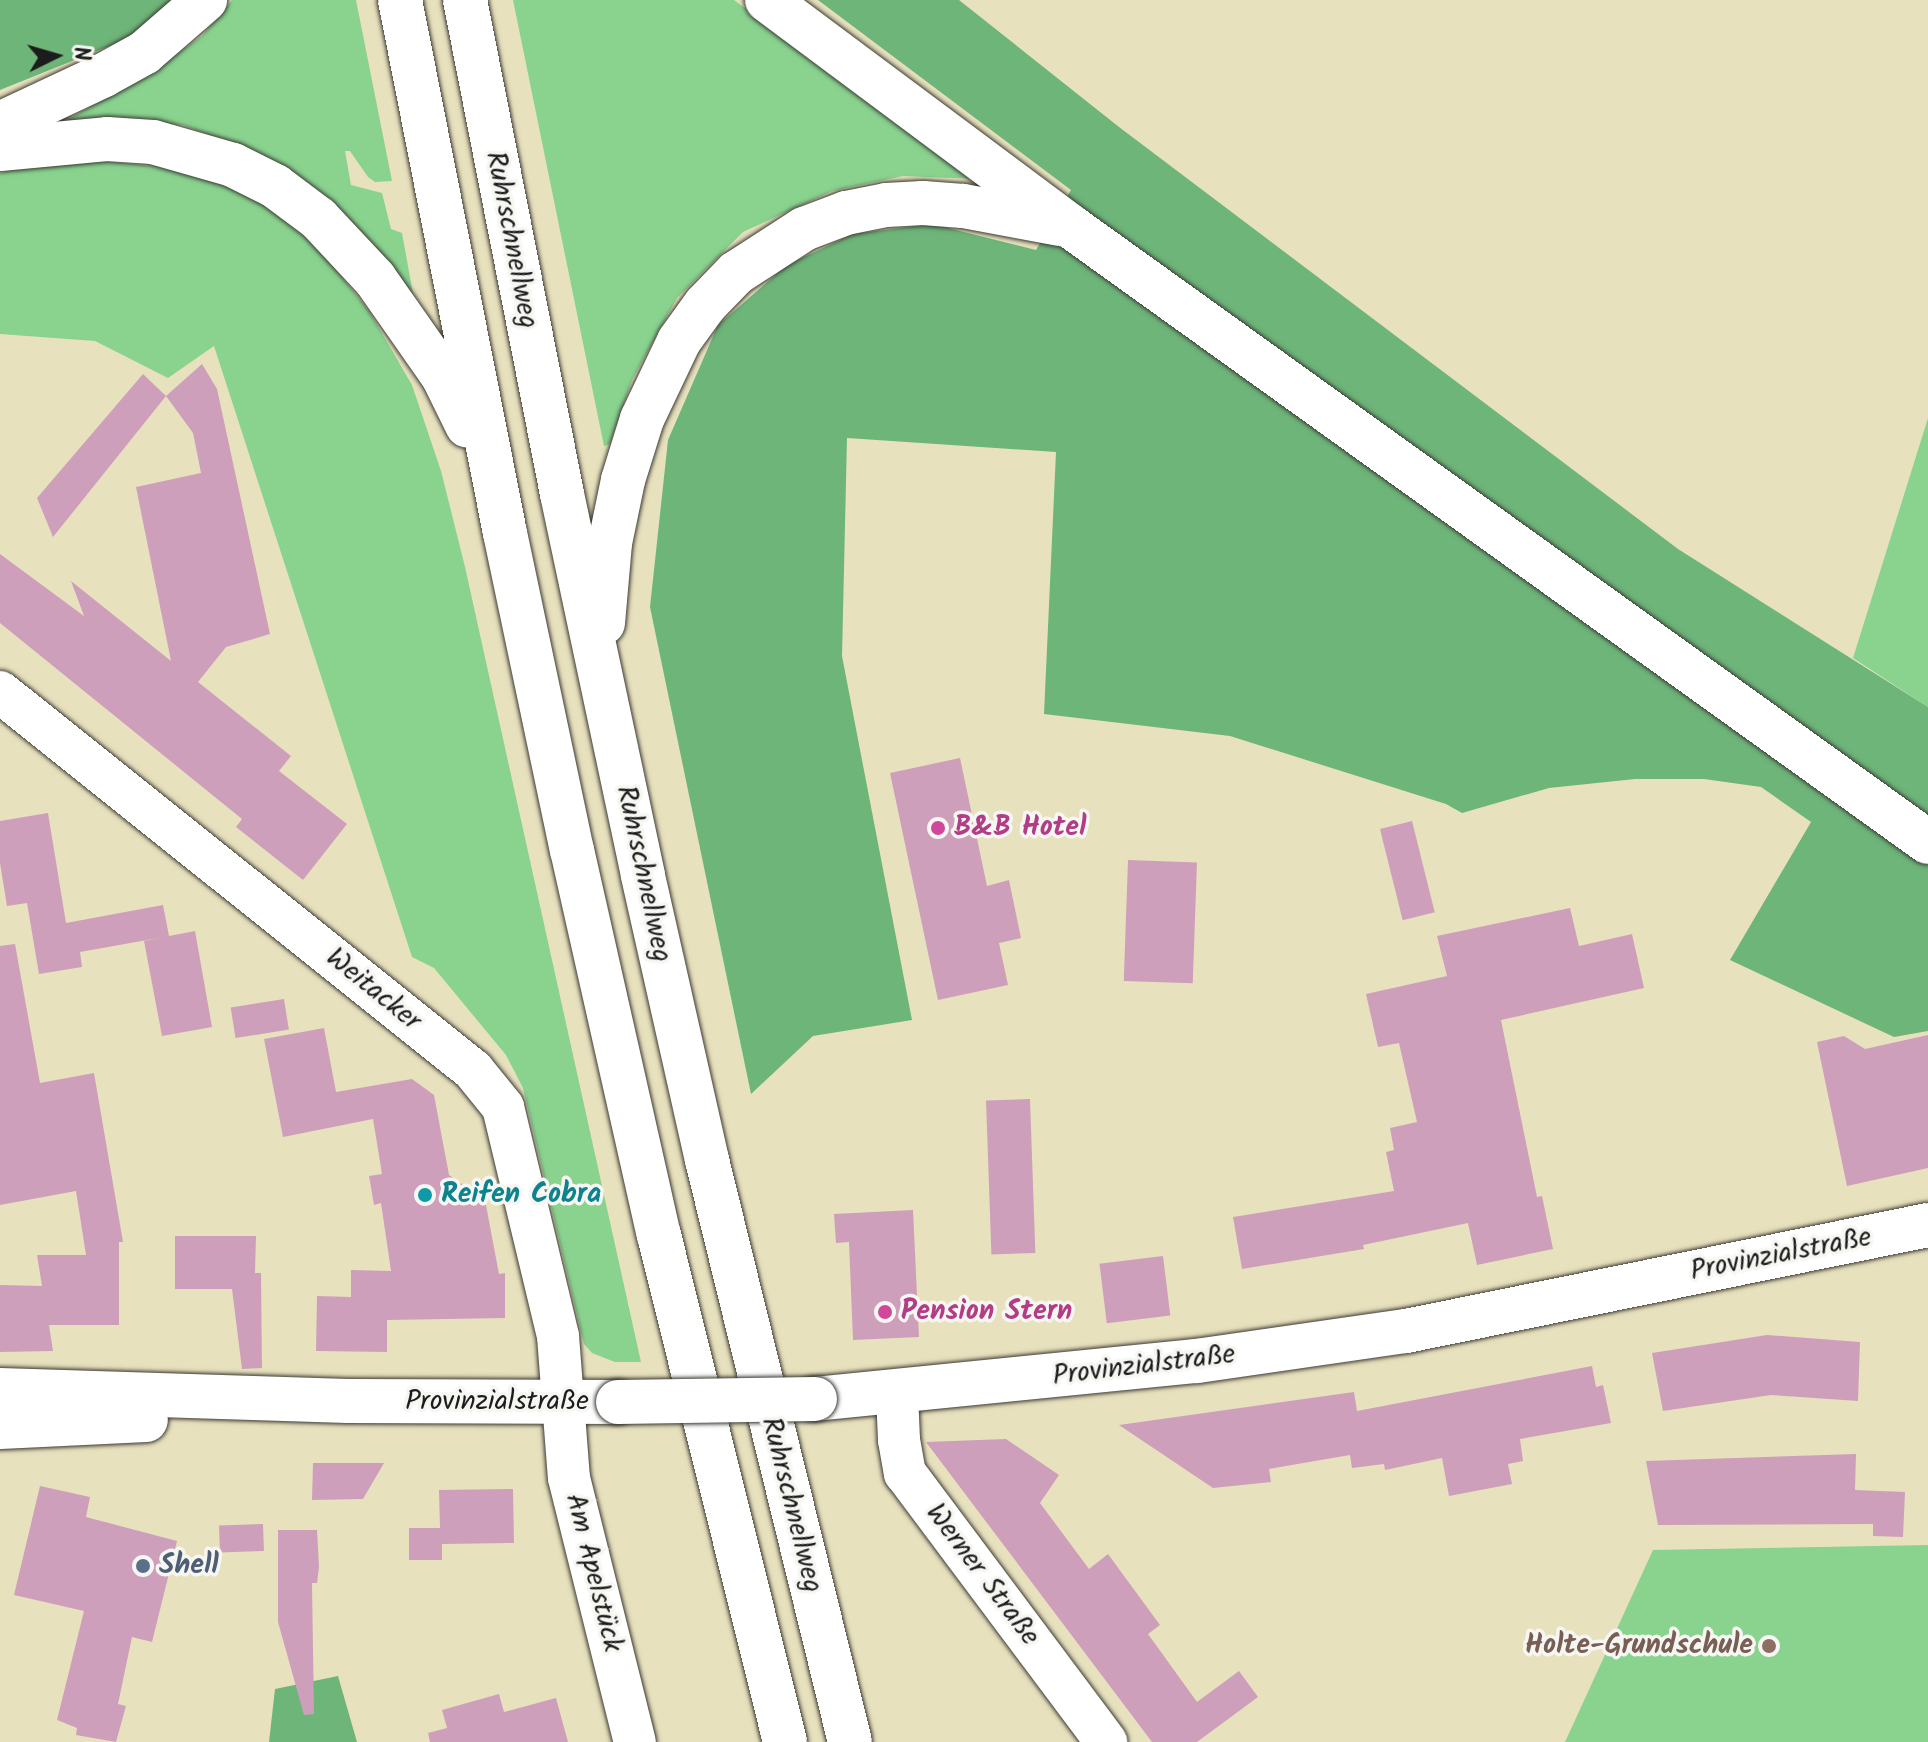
<!DOCTYPE html>
<meta charset="utf-8">
<style>
body{margin:0}
#map{position:relative;width:1928px;height:1742px;overflow:hidden;background:#e8e1be;font-family:Kalam,sans-serif}
div>[style]{position:absolute}
[style*='--x']{left:calc(var(--x)*1px);top:calc(var(--y)*1px);width:calc(var(--w)*1px);rotate:calc(var(--a)*1deg)}
.green>*{inset:0;background:#89d38f}
.forest>*{inset:0;background:#6eb57a}
.building>*{inset:0;background:#ce9fbb;transform-origin:0 0}
.roads{filter:drop-shadow(0 0 2px #3b3a34) drop-shadow(0 0 2px #3b3a34)}
.minor>*{height:42px;margin:-21px;padding:0 21px;transform-origin:21px;border-radius:21px;background:#fff}
.major>*{height:44px;margin:-22px;padding:0 22px;transform-origin:22px;border-radius:22px;background:#fff}
.highway>*{height:44px;margin:-22px;padding:0 22px;transform-origin:22px;border-radius:22px;background:#fff}
.bridges{filter:drop-shadow(0 0 2px #3b3a34) drop-shadow(0 0 2px #3b3a34)}
.major-bridge>*{height:44px;margin:-22px;padding:0 22px;transform-origin:22px;border-radius:22px;background:#fff}
.dots>*{width:22px;height:22px;translate:-50% -50%;box-sizing:border-box;border:4px solid #f6f6f2;border-radius:50%}
span{translate:-50% -50%;white-space:nowrap;text-align:center;line-height:1.15;-webkit-text-stroke:7px #f6f6f2;paint-order:stroke}
.street-label{font-size:28px;color:#1c1c1c}
.hotel-label{font-size:28px;color:#b23c85;font-weight:700}
.left{translate:0 -50%;text-align:left}
.culture-label{font-size:28px;color:#0d838f;font-weight:700}
.service-label{font-size:28px;color:#4e5e75;font-weight:700}
.education-label{font-size:28px;color:#785e54;font-weight:700}
.right{translate:-100% -50%;text-align:right}
.north{position:absolute;left:16px;top:16px;width:80px;height:80px;-webkit-text-stroke:6px #f6f6f2;paint-order:stroke;rotate:85deg;font-size:22px;font-weight:700;line-height:32px;text-align:center;color:#1c1c1c}
.north::after{content:'';display:block;margin:auto;width:28px;height:36px;background:#1c1c1c;clip-path:polygon(50% 0,100% 100%,50% 72%,0 100%)}
</style>
<div id="map">
<div class="green">
<i style="clip-path:polygon(232px 0,356px 0,392px 181px,375px 182px,368px 177px,350px 151px,345px 151px,351px 185px,382px 193px,391px 229px,402px 233px,418px 321px,255px 152px,183px 125px,104px 119px,64px 122px,159px 67px,202px 36px)"></i>
<i style="clip-path:polygon(513px 0,734px 0,979px 179px,903px 176px,832px 191px,743px 232px,677px 298px,632px 380px,610px 444px,604px 446px)"></i>
<i style="clip-path:polygon(90px 160px,176px 168px,219px 181px,280px 213px,325px 256px,369px 311px,412px 385px,441px 471px,465px 567px,641px 1362px,615px 1362px,592px 1353px,584px 1344px,523px 1088px,506px 1055px,434px 968px,412px 957px,214px 346px,168px 378px,95px 341px,0 334px,0 173px,33px 164px)"></i>
<i style="clip-path:polygon(1928px 418px,1928px 707px,1853px 658px)"></i>
<i style="clip-path:polygon(1928px 1545px,1928px 1742px,1565px 1742px,1653px 1550px)"></i>
</div>
<div class="forest">
<i style="clip-path:polygon(0 0,172px 0,134px 36px,0 90px)"></i>
<i style="clip-path:polygon(818px 0,959px 0,1119px 127px,1678px 549px,1928px 707px,1928px 1031px,1894px 1037px,1730px 960px,1811px 822px,1761px 787px,1704px 779px,1635px 779px,1549px 788px,1462px 813px,1446px 804px,1230px 736px,1044px 714px,1056px 452px,847px 438px,842px 656px,912px 1020px,813px 1036px,751px 1094px,650px 607px,668px 440px,718px 325px,787px 265px,853px 234px,932px 224px,1036px 250px,1071px 190px)"></i>
<i style="clip-path:polygon(338px 1676px,357px 1742px,269px 1742px,275px 1689px)"></i>
</div>
<div class="building">
<i style="clip-path:polygon(202px 364px,217px 389px,270px 634px,226px 647px,198px 682px,291px 756px,279px 771px,347px 824px,303px 880px,236px 827px,242px 819px,0 623px,0 554px,84px 616px,71px 581px,171px 661px,136px 487px,201px 473px,193px 433px,166px 396px)"></i>
<i style="clip-path:polygon(143px 374px,166px 396px,53px 537px,37px 498px)"></i>
<i style="clip-path:polygon(960px 758px,987px 886px,1009px 880px,1021px 938px,999px 943px,1008px 985px,938px 1000px,890px 773px)"></i>
<i style="clip-path:polygon(48px 813px,66px 923px,163px 905px,169px 936px,195px 931px,212px 1027px,162px 1036px,144px 941px,164px 937px,80px 952px,82px 967px,39px 974px,27px 903px,7px 906px,0 863px,0 821px)"></i>
<i style="left:1412px;top:821px;width:94px;height:33px;rotate:76deg"></i>
<i style="left:1128px;top:860px;width:69px;height:121px;rotate:2deg"></i>
<i style="clip-path:polygon(1570px 908px,1579px 946px,1632px 934px,1644px 988px,1501px 1020px,1537px 1197px,1542px 1196px,1553px 1249px,1477px 1265px,1468px 1223px,1363px 1245px,1364px 1249px,1242px 1269px,1233px 1217px,1394px 1191px,1386px 1152px,1394px 1150px,1390px 1128px,1417px 1122px,1399px 1043px,1378px 1047px,1366px 994px,1447px 976px,1437px 936px)"></i>
<i style="clip-path:polygon(15px 944px,40px 1083px,94px 1073px,123px 1242px,119px 1242px,119px 1325px,49px 1325px,53px 1351px,0 1352px,0 1285px,42px 1286px,37px 1255px,86px 1255px,76px 1191px,0 1205px,0 946px)"></i>
<i style="left:284px;top:999px;width:31px;height:54px;rotate:81deg"></i>
<i style="clip-path:polygon(324px 1028px,336px 1092px,412px 1079px,434px 1095px,449px 1175px,485px 1200px,499px 1274px,505px 1273px,505px 1318px,387px 1320px,387px 1352px,316px 1351px,317px 1296px,351px 1297px,351px 1270px,391px 1271px,381px 1203px,374px 1205px,369px 1176px,382px 1174px,373px 1119px,283px 1137px,264px 1039px)"></i>
<i style="clip-path:polygon(1928px 1035px,1928px 1168px,1847px 1186px,1817px 1042px,1844px 1036px,1865px 1049px)"></i>
<i style="left:1030px;top:1099px;width:154px;height:44px;rotate:88deg"></i>
<i style="clip-path:polygon(913px 1210px,919px 1337px,853px 1340px,849px 1242px,836px 1243px,834px 1214px)"></i>
<i style="clip-path:polygon(175px 1236px,256px 1236px,255px 1273px,261px 1273px,262px 1368px,242px 1369px,232px 1289px,175px 1289px)"></i>
<i style="left:1163px;top:1256px;width:60px;height:64px;rotate:83deg"></i>
<i style="clip-path:polygon(1767px 1335px,1860px 1342px,1858px 1401px,1771px 1395px,1663px 1411px,1652px 1353px)"></i>
<i style="clip-path:polygon(1592px 1366px,1596px 1387px,1603px 1385px,1611px 1423px,1520px 1439px,1523px 1461px,1508px 1464px,1512px 1484px,1449px 1496px,1442px 1458px,1385px 1470px,1384px 1464px,1352px 1468px,1350px 1455px,1269px 1469px,1271px 1482px,1213px 1488px,1119px 1425px,1354px 1392px,1357px 1411px)"></i>
<i style="clip-path:polygon(1006px 1439px,1059px 1475px,1040px 1503px,1089px 1569px,1108px 1554px,1160px 1625px,1148px 1634px,1197px 1702px,1239px 1671px,1258px 1697px,1197px 1742px,1152px 1742px,926px 1442px)"></i>
<i style="clip-path:polygon(1856px 1454px,1855px 1490px,1905px 1492px,1903px 1537px,1873px 1536px,1873px 1524px,1658px 1525px,1646px 1461px)"></i>
<i style="clip-path:polygon(313px 1463px,384px 1463px,363px 1499px,312px 1500px)"></i>
<i style="clip-path:polygon(40px 1486px,90px 1497px,86px 1517px,177px 1541px,152px 1642px,132px 1637px,118px 1704px,126px 1706px,116px 1742px,76px 1735px,77px 1728px,57px 1720px,84px 1611px,14px 1595px)"></i>
<i style="clip-path:polygon(513px 1489px,514px 1543px,442px 1544px,442px 1560px,409px 1560px,409px 1528px,440px 1528px,439px 1490px)"></i>
<i style="left:263px;top:1524px;width:27px;height:44px;rotate:88deg"></i>
<i style="clip-path:polygon(278px 1530px,317px 1530px,319px 1567px,317px 1583px,312px 1583px,314px 1714px,304px 1715px,278px 1622px)"></i>
<i style="clip-path:polygon(499px 1694px,504px 1712px,556px 1698px,568px 1742px,430px 1742px,428px 1733px,447px 1728px,442px 1710px)"></i>
</div>
<div class="roads">
<div class="minor">
<i style="--x:0;--y:692;--w:605;--a:38.63"></i>
<i style="--x:473;--y:1070;--w:48;--a:51"></i>
<i style="--x:503;--y:1107;--w:236;--a:76.5"></i>
<i style="--x:558;--y:1336;--w:142;--a:85.6"></i>
<i style="--x:569;--y:1478;--w:272;--a:76"></i>
<i style="--x:897;--y:1394;--w:46;--a:87.5"></i>
<i style="--x:899;--y:1440;--w:34;--a:80"></i>
<i style="--x:905;--y:1473;--w:336;--a:53.2"></i>
</div>
<div class="major">
<i style="--x:0;--y:1390;--w:348;--a:1.8"></i>
<i style="--x:348;--y:1401;--w:270;--a:0.2"></i>
<i style="--x:815;--y:1399;--w:384;--a:-5.7"></i>
<i style="--x:1197;--y:1361;--w:211;--a:-8.2"></i>
<i style="--x:1406;--y:1331;--w:533;--a:-11.48"></i>
<i style="--x:0;--y:1427;--w:146;--a:-2.7"></i>
</div>
<div class="highway">
<i style="--x:400;--y:0;--w:543;--a:78.86"></i>
<i style="--x:505;--y:533;--w:324;--a:78.1"></i>
<i style="--x:572;--y:850;--w:395;--a:77.3"></i>
<i style="--x:659;--y:1235;--w:522;--a:76.04"></i>
<i style="--x:465;--y:0;--w:503;--a:78.89"></i>
<i style="--x:562;--y:494;--w:390;--a:78"></i>
<i style="--x:643;--y:876;--w:291;--a:77.3"></i>
<i style="--x:707;--y:1160;--w:599;--a:76.2"></i>
<i style="--x:767;--y:0;--w:378;--a:36.7"></i>
<i style="--x:1070;--y:226;--w:1056;--a:35.68"></i>
<i style="--x:0;--y:124;--w:115;--a:-25.2"></i>
<i style="--x:104;--y:75;--w:46;--a:-28.8"></i>
<i style="--x:144;--y:53;--w:81;--a:-41"></i>
<i style="--x:0;--y:149;--w:107;--a:-5.3"></i>
<i style="--x:107;--y:139;--w:46;--a:3.7"></i>
<i style="--x:153;--y:142;--w:83;--a:16"></i>
<i style="--x:233;--y:165;--w:47;--a:26.6"></i>
<i style="--x:275;--y:186;--w:54;--a:36.7"></i>
<i style="--x:318;--y:218;--w:83;--a:46.9"></i>
<i style="--x:375;--y:279;--w:118;--a:55"></i>
<i style="--x:443;--y:376;--w:55;--a:63.9"></i>
<i style="--x:603;--y:623;--w:80;--a:-85"></i>
<i style="--x:610;--y:543;--w:64;--a:-78.3"></i>
<i style="--x:623;--y:480;--w:64;--a:-72.7"></i>
<i style="--x:642;--y:419;--w:86;--a:-64.6"></i>
<i style="--x:679;--y:341;--w:44;--a:-54.2"></i>
<i style="--x:705;--y:305;--w:45;--a:-45.9"></i>
<i style="--x:736;--y:273;--w:81;--a:-32.9"></i>
<i style="--x:804;--y:229;--w:45;--a:-20.9"></i>
<i style="--x:846;--y:213;--w:41;--a:-11.3"></i>
<i style="--x:886;--y:205;--w:37;--a:-3"></i>
<i style="--x:923;--y:203;--w:40;--a:4.3"></i>
<i style="--x:963;--y:206;--w:99;--a:10.5"></i>
</div>
</div>
<div class="bridges">
<div class="major-bridge">
<i style="--x:618;--y:1402;--w:197;--a:-0.9"></i>
</div>
</div>
<div class="dots">
<i style="left:938px;top:828px;background:#d1479c"></i>
<i style="left:425px;top:1195px;background:#0f9aa8"></i>
<i style="left:885px;top:1312px;background:#d1479c"></i>
<i style="left:143px;top:1566px;background:#5c6f8a"></i>
<i style="left:1769px;top:1646px;background:#8d6e63"></i>
</div>
<div class="street-label">
<span style="left:511px;top:240px;rotate:79deg">Ruhrschnellweg</span>
<span style="left:643px;top:874px;rotate:78deg">Ruhrschnellweg</span>
<span style="left:373px;top:990px;rotate:39deg">Weitacker</span>
<span style="left:1781px;top:1255px;rotate:-11deg">Provinzialstraße</span>
<span style="left:1144px;top:1366px;rotate:-7deg">Provinzialstraße</span>
<span style="left:497px;top:1402px">Provinzialstraße</span>
<span style="left:791px;top:1505px;rotate:76deg">Ruhrschnellweg</span>
<span style="left:593px;top:1573px;rotate:76deg">Am Apelstück</span>
<span style="left:982px;top:1575px;rotate:53deg">Werner Straße</span>
</div>
<div class="hotel-label">
<span class="left" style="left:954px;top:828px">B&amp;B Hotel</span>
<span class="left" style="left:901px;top:1312px">Pension Stern</span>
</div>
<div class="culture-label">
<span class="left" style="left:441px;top:1195px">Reifen Cobra</span>
</div>
<div class="service-label">
<span class="left" style="left:159px;top:1566px">Shell</span>
</div>
<div class="education-label">
<span class="right" style="left:1753px;top:1646px">Holte-Grundschule</span>
</div>
<div class="north">N</div>
</div>
